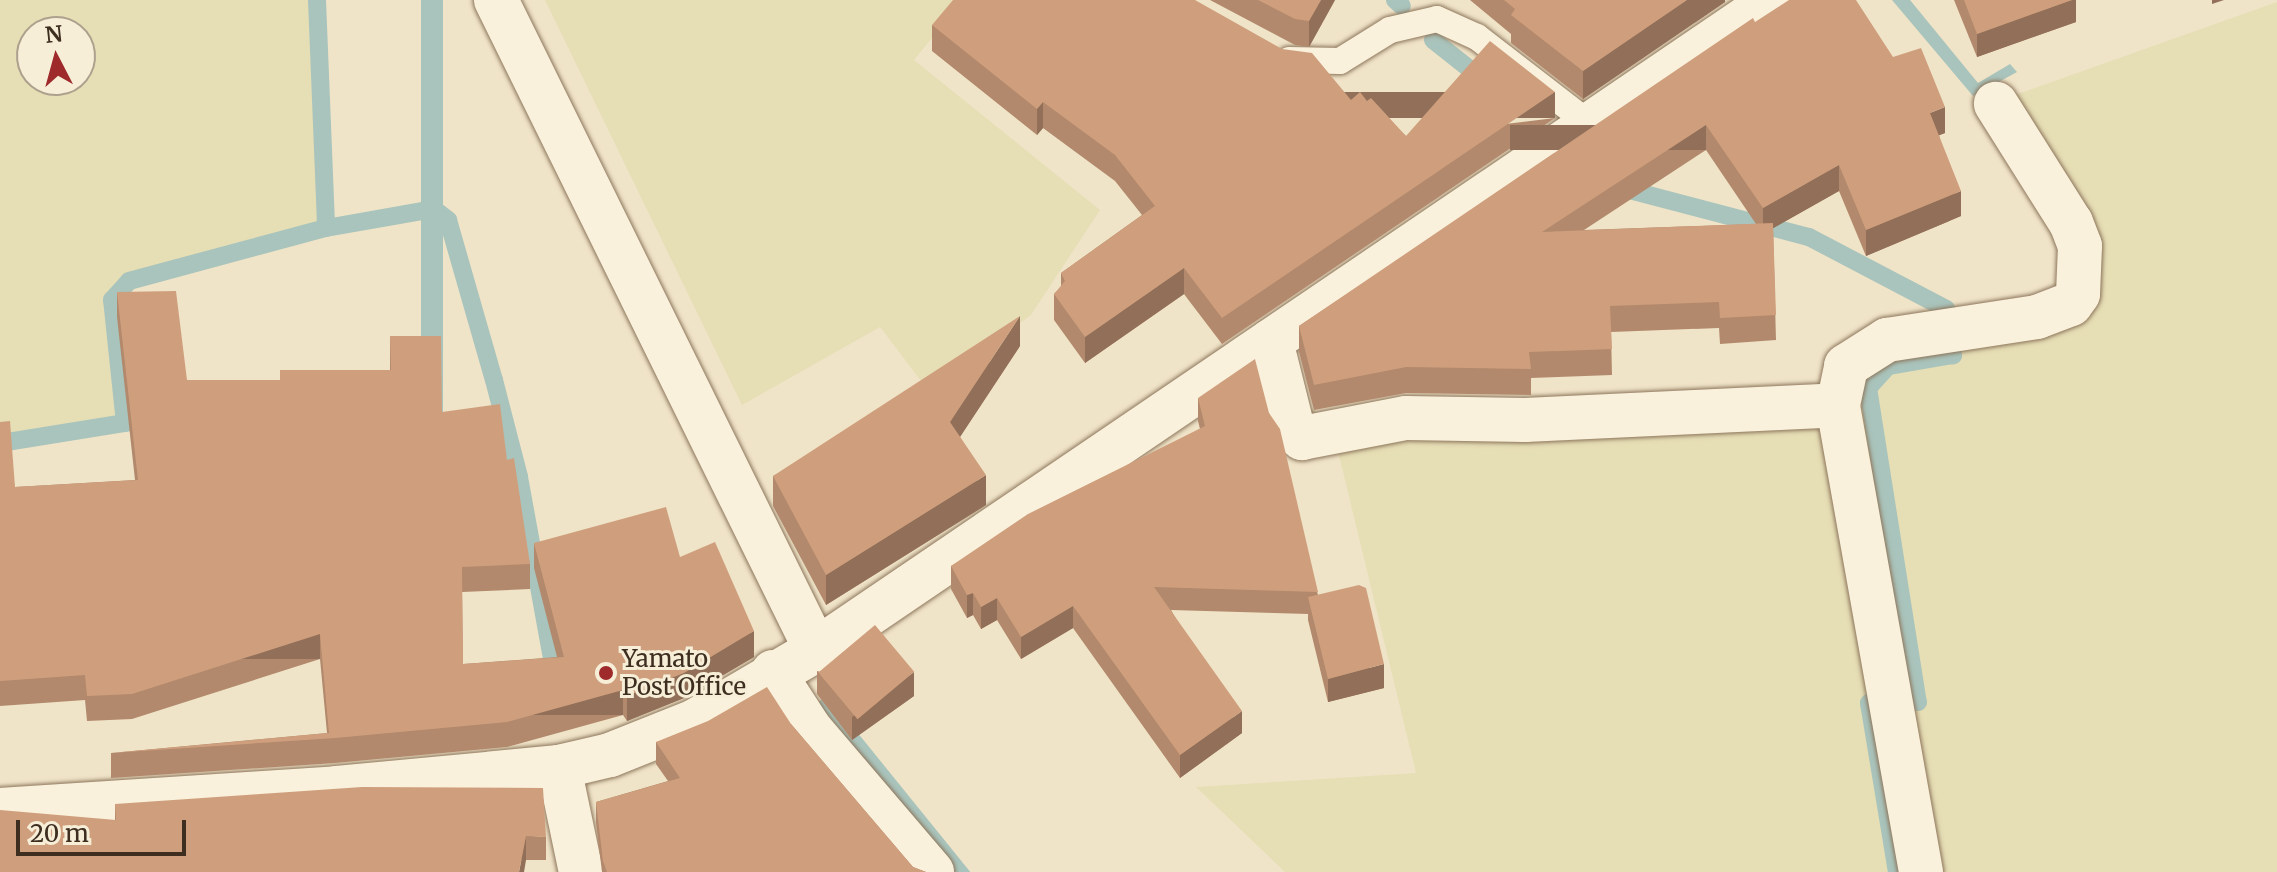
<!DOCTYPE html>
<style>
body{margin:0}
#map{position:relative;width:2277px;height:872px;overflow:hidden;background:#f0e4c8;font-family:Merriweather,serif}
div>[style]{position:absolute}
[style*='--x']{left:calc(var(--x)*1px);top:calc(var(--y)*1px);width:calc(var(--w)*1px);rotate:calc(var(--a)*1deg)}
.farmland>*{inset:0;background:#e6deb5}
.water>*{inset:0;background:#a9c4bc;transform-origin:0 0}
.stream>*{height:18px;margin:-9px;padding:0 9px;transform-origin:9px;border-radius:9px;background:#a9c4bc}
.roads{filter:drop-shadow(0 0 2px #8d765c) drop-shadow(0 0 2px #8d765c)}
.service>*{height:26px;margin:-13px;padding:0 13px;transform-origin:13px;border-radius:13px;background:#faf1dc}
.minor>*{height:44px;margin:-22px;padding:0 22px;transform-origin:22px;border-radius:22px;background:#faf1dc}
.tertiary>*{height:44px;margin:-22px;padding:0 22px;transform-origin:22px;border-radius:22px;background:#faf1dc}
.wall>*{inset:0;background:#b2896c}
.shaded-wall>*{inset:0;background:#916f58;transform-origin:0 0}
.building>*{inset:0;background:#cf9f7d;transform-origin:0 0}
.dots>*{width:22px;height:22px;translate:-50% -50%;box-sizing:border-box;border:4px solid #f7eed8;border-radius:50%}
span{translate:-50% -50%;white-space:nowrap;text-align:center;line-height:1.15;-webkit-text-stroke:6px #f7eed8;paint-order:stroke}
.poi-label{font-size:24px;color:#3d2e20}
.left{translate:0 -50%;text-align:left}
.north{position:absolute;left:16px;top:16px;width:80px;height:80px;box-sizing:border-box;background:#f7eed8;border:2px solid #ada18e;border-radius:50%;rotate:354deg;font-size:22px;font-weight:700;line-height:32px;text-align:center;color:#3d2e20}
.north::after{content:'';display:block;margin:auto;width:28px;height:36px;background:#9e2a2b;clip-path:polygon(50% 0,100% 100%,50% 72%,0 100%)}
.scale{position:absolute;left:16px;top:820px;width:170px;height:36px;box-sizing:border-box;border:4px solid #3d2e20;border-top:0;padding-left:10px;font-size:24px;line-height:28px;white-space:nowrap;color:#3d2e20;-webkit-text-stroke:6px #f7eed8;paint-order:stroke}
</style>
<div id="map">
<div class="farmland">
<i style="clip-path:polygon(evenodd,0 0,320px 0,328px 229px,130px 283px,120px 291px,113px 300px,128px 427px,0 444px,0 0,32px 32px,80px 32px,80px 80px,32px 80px,32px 32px)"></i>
<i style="clip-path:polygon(545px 0,963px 0,914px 60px,1100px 210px,1031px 315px,928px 390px,880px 327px,742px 405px)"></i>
<i style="clip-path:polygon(2277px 2px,2277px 872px,1934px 872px,1851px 399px,1865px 369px,2084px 306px,2004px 99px)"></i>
<i style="clip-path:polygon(1825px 425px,1907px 872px,1285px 872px,1196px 787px,1416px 773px,1337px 447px,1401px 432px)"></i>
</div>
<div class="water">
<i style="left:421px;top:0;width:22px;height:554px"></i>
<i style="clip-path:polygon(1892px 0,1910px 0,1978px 83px,2010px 64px,2017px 72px,1973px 96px)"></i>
<i style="left:827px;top:695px;width:228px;height:12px;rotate:51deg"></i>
</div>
<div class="stream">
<i style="--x:317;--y:0;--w:228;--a:87.7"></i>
<i style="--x:1395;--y:0;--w:9;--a:41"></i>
<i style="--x:1433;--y:40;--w:68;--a:38.4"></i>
<i style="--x:1618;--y:187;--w:197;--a:14.7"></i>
<i style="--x:1809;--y:237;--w:155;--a:27.7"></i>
<i style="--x:1946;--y:309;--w:47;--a:81.3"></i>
<i style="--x:1953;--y:355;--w:66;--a:170.4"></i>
<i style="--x:1888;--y:366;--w:30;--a:132"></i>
<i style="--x:1868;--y:388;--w:318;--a:81"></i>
<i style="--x:1918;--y:702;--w:49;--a:178.8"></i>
<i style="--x:1869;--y:703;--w:171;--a:80.6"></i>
<i style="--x:0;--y:443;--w:127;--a:-9.1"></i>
<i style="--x:125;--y:423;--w:124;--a:-96"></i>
<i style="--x:112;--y:300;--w:25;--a:-48"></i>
<i style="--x:129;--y:281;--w:204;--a:-15.1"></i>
<i style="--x:326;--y:228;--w:110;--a:-10"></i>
<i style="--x:434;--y:209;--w:18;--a:38"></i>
<i style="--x:448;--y:220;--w:166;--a:74"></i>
<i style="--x:494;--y:380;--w:100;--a:75.5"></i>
<i style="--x:519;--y:477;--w:206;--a:79.7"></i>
</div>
<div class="roads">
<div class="service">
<i style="--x:1289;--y:60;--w:51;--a:1.1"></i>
<i style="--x:1340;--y:61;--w:59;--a:-31.8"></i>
<i style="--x:1390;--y:30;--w:48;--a:-13.2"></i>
<i style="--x:1437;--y:19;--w:44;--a:24.2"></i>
<i style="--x:1477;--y:37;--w:145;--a:37.7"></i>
</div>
<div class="minor">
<i style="--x:1271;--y:341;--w:91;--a:76"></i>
<i style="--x:1293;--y:429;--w:13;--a:45"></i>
<i style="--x:1302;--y:438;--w:106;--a:-10.9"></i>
<i style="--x:1406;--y:418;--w:119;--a:1"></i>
<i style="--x:1525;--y:420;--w:313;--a:-2.7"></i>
<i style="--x:773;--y:672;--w:68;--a:57"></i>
<i style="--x:810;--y:729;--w:188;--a:49.5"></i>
<i style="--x:559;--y:767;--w:107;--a:78.2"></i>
<i style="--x:0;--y:810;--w:338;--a:-3.7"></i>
<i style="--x:337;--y:788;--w:223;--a:-5.4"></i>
<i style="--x:559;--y:767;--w:52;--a:-13.2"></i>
<i style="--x:610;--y:755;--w:92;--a:-21.8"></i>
<i style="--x:695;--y:721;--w:140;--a:-30.4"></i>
<i style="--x:816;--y:650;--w:1157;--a:-34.18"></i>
<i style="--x:1921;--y:872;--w:474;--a:-100.1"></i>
<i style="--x:1838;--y:405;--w:40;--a:-78"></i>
<i style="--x:1846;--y:366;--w:49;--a:-32.4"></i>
<i style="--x:1887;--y:340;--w:152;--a:-8.7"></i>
<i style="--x:2037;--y:317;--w:36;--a:-21"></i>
<i style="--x:2071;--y:304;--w:12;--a:-55"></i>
<i style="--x:2078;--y:294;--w:48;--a:-87.6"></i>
<i style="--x:2080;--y:246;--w:25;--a:-111"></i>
<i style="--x:2071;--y:223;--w:141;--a:-122.2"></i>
</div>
<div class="tertiary">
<i style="--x:496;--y:0;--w:724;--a:63.79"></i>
</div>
</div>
<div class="wall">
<i style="clip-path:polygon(1210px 0,1335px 0,1309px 47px,1295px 45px)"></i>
<i style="clip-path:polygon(1470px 0,1725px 0,1725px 2px,1583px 99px,1511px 43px,1511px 34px)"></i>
<i style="clip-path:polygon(1954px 0,2076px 0,2076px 22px,1977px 57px)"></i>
<i style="clip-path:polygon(evenodd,1755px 22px,1893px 57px,1945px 133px,1939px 135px,1961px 216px,1866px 256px,1839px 191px,1773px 228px,1776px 340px,1720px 344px,1719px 328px,1611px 332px,1612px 375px,1531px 378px,1531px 395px,1406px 393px,1314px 410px,1299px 352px,1299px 326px,1755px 22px,1706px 150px,1756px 224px,1584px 230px,1706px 150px)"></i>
<i style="clip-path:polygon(932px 25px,1351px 100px,1367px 101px,1406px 136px,1555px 118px,1222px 344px,1184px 294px,1085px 363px,1054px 320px,1054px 294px,1061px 287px,1061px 273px,1142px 215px,1115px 181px,1043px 128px,1037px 135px,932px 51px)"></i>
<i style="clip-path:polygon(117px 292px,187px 380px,280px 380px,390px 370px,390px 336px,442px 412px,507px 460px,530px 564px,530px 589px,462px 592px,463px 664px,557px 657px,534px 568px,534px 543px,680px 557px,754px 657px,684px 698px,627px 721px,623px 715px,507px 747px,335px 763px,111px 778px,111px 753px,327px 733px,320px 659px,132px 719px,87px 721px,85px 700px,0 706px,0 422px,15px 487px,135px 480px,117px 317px)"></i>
<i style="clip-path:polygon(1020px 346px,960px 437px,986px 505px,826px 605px,773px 506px,773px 476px)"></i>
<i style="clip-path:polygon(1198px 398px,1269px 413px,1318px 595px,1384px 688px,1328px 702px,1308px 620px,1308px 614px,1171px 610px,1242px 733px,1180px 778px,1073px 628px,1021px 659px,997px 620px,981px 629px,973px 615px,967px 618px,951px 589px,951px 566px,1200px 429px,1198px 421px)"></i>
<i style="clip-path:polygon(817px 671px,914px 696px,852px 740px,817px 694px)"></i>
<i style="clip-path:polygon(791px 724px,913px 867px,926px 872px,602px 872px,596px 823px,596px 802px,668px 781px,656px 764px,656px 742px)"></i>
<i style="clip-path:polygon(115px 804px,546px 837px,546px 860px,526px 860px,115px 820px)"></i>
</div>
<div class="shaded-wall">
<i style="clip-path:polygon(1321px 0,1335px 0,1309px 47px,1309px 21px)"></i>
<i style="clip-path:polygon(1687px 0,1725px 0,1725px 2px,1583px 99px,1583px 71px)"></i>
<i style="clip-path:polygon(2072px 0,2076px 0,2076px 22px,1977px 57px,1977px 34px)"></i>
<i style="clip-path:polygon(2212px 0,2224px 0,2212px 4px)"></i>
<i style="left:1555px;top:92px;width:26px;height:402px;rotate:90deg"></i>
<i style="clip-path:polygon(1043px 102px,1043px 128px,1037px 135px,1037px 109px)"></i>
<i style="clip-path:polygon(1945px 107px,1945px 133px,1930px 139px,1930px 113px)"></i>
<i style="left:1706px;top:125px;width:25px;height:196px;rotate:90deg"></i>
<i style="clip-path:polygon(1839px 165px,1839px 191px,1763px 234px,1763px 208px)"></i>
<i style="clip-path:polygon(1961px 191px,1961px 216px,1866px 256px,1866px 230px)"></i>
<i style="clip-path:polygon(1184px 268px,1184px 294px,1085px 363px,1085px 337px)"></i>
<i style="clip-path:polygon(1020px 316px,1020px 346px,950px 452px,950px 422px)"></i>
<i style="clip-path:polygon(986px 475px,986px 505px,826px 605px,826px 575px)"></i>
<i style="clip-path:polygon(973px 593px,973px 615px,967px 618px,967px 595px)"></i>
<i style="clip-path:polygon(997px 598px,997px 620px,981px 629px,981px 607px)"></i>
<i style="clip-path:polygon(1073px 606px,1073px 628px,1021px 659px,1021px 637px)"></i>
<i style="clip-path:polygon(754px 631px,754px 657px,684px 698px,627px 721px,627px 696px)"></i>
<i style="left:320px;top:634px;width:25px;height:197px;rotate:90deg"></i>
<i style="clip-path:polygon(1384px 664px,1384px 688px,1328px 702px,1328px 679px)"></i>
<i style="clip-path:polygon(914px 672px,914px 696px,852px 740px,852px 717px)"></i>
<i style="left:623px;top:690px;width:25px;height:120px;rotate:90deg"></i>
<i style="clip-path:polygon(1242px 711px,1242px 733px,1180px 778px,1180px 755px)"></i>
<i style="clip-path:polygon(526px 836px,526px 860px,524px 872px,519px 872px)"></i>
</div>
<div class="building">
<i style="clip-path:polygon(953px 0,1195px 0,1282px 49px,1312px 53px,1351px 100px,1360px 92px,1367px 101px,1371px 98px,1406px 136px,1490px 41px,1555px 92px,1222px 318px,1184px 268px,1085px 337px,1054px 294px,1065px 281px,1061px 273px,1155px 206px,1115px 155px,1043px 102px,1037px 109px,932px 25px)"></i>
<i style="clip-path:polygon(1258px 0,1321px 0,1309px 21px,1295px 19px)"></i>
<i style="clip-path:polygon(1504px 0,1687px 0,1583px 71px,1511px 15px,1515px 9px)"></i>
<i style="clip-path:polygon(1789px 0,1856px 0,1893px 57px,1921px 48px,1945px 107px,1930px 113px,1961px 191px,1866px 230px,1839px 165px,1763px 208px,1706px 125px,1542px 232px,1773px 223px,1776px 315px,1720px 318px,1719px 302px,1610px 306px,1612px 349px,1529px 352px,1531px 369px,1406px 367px,1314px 385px,1299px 326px,1753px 18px,1755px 22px)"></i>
<i style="clip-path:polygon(1964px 0,2072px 0,1977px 34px)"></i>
<i style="clip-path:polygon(176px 291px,187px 380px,280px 380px,280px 370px,391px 370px,390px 336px,441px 336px,442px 412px,500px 404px,507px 460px,514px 458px,530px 564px,462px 567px,463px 664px,564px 657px,534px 543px,666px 507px,680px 557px,715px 542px,754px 631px,684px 673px,627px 696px,623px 690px,507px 722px,335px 738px,111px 753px,329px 733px,320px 634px,132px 694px,87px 696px,85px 675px,0 681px,0 422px,10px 421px,15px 487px,138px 480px,117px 292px)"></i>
<i style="clip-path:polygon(1020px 316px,950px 422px,986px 475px,826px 575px,773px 476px)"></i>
<i style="clip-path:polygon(1255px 359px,1269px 413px,1280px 429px,1318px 592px,1154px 587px,1242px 711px,1180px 755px,1073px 606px,1021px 637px,997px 598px,981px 607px,973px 593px,967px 595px,951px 566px,1028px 514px,1205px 426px,1198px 398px)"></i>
<i style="clip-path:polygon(1359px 585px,1366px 588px,1384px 664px,1328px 679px,1308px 597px)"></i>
<i style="left:875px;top:625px;width:61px;height:74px;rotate:50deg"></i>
<i style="clip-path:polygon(767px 687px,791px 724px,913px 867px,926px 872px,607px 872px,603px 861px,596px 802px,680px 778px,656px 742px,708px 721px)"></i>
<i style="clip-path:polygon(362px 787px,543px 788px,546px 837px,526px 836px,519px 872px,0 872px,0 810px,116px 820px,115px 804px)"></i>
</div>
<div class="dots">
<i style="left:606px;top:673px;background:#9e2a2b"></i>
</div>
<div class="poi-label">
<span class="left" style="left:622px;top:673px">Yamato<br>Post Office</span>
</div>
<div class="north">N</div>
<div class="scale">20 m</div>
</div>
